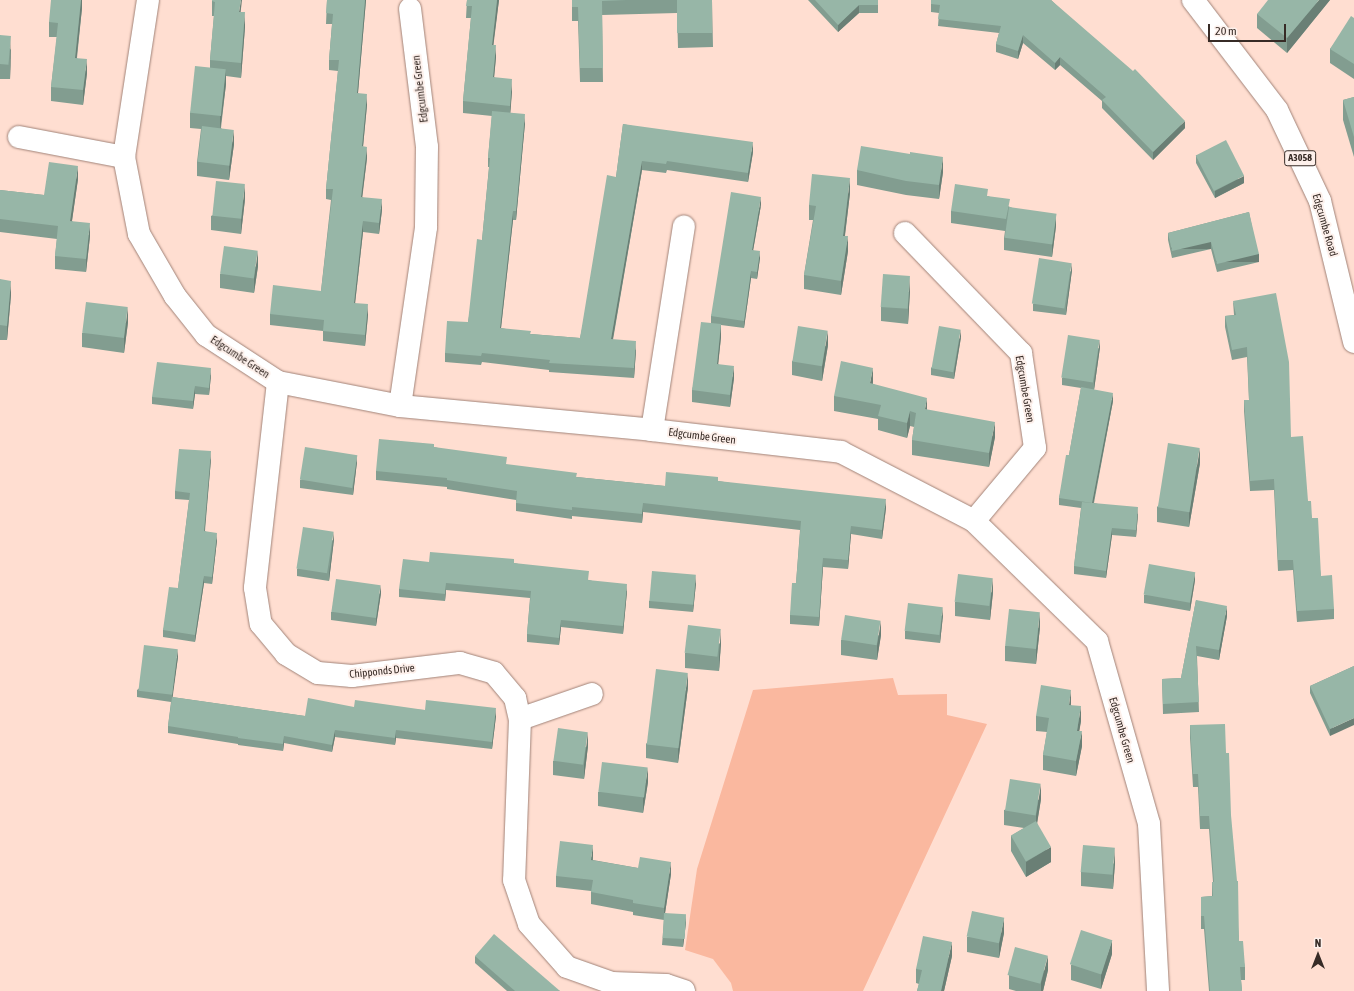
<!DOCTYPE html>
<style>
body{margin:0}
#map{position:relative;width:1354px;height:991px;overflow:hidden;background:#ffded1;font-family:"Asap Condensed",sans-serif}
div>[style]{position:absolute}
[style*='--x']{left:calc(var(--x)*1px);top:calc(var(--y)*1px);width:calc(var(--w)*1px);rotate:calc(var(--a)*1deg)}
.green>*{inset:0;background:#fab89f}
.roads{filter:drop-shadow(0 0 1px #a18378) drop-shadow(0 0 1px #a18378)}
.minor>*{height:22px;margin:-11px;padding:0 11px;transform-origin:11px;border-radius:11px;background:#fff}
.primary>*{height:22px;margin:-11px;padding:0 11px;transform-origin:11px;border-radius:11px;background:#fff}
.wall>*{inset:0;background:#829d90}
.shaded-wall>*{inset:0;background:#6a7f75;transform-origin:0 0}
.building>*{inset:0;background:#97b6a7;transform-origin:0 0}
span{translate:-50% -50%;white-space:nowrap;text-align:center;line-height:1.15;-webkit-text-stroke:4px #fdf0eb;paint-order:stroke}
.shield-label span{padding:1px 3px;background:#fdf0eb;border:1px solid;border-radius:3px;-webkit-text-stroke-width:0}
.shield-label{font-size:10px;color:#372b26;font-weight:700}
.street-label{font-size:11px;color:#372b26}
.north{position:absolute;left:1298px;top:935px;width:40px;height:40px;-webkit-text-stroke:3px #fdf0eb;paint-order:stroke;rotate:0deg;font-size:11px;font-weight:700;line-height:16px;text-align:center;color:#372b26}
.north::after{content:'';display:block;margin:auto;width:14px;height:18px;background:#372b26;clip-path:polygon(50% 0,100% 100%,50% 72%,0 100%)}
.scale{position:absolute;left:1208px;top:24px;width:78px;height:18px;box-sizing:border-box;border:2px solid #372b26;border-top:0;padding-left:5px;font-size:12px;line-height:14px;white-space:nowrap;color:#372b26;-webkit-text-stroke:3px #fdf0eb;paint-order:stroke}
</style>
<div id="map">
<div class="green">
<i style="clip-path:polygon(893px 678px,898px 695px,947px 694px,947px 715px,987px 724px,863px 991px,733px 991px,731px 983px,713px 959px,685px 950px,697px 869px,753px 690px)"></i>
</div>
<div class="roads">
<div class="minor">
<i style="--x:148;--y:0;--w:159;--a:98.7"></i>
<i style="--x:124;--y:157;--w:78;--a:79"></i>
<i style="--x:139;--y:234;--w:72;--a:59.9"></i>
<i style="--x:175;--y:296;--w:50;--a:51.5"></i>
<i style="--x:206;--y:335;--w:86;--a:33.1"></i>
<i style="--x:278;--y:382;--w:124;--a:11.1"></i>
<i style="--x:400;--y:406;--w:253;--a:5.4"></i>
<i style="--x:652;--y:430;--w:190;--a:6.6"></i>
<i style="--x:841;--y:452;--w:150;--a:27.4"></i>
<i style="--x:974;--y:521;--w:172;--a:44.3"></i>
<i style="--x:1097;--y:641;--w:190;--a:74.1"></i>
<i style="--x:1149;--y:824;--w:167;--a:86.9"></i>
<i style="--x:19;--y:137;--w:107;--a:10.8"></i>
<i style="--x:905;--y:233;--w:167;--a:46"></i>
<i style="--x:1021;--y:353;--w:96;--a:81.6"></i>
<i style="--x:1035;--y:448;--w:95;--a:129.9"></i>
<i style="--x:278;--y:382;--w:207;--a:96.4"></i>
<i style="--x:255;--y:588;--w:36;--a:81"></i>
<i style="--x:261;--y:624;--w:39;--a:50"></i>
<i style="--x:286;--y:654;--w:37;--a:31"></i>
<i style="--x:318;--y:673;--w:34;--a:5"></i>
<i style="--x:352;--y:676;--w:109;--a:-6.9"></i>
<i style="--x:460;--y:663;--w:35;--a:16"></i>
<i style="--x:494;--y:673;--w:33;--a:50"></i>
<i style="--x:515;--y:698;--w:22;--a:77"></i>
<i style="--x:520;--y:719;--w:161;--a:92.1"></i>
<i style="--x:514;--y:880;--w:46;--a:71.2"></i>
<i style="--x:529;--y:924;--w:57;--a:48.5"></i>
<i style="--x:567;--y:967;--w:48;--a:19.6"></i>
<i style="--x:612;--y:983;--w:54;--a:2.1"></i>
<i style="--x:666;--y:985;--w:19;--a:18"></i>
<i style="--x:400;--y:406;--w:181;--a:-81.7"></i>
<i style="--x:426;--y:227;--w:80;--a:-89.3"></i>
<i style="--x:427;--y:147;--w:139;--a:-97"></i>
<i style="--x:652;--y:430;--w:206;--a:-81.1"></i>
<i style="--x:520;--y:719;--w:76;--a:-19.1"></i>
</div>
<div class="primary">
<i style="--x:1193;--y:0;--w:138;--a:52.6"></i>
<i style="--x:1277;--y:110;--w:101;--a:64.7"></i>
<i style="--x:1320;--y:201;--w:145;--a:76.4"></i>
</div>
</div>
<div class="wall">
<i style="clip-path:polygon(82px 0,82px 8px,77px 58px,87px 73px,83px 105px,51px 101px,51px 87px,57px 37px,49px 37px,49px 22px)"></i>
<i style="clip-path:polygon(212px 0,241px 12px,245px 27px,241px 78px,226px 76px,226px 84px,221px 128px,234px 144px,229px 180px,197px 176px,197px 162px,201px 129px,190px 128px,190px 113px,210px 68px,210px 60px,214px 16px,212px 16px)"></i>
<i style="clip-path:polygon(327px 0,366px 0,358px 93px,367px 105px,363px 147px,367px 158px,362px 197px,382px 210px,379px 234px,363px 232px,355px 303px,368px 315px,365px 346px,323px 341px,323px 331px,270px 325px,270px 314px,321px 291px,331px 200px,326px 199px,326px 189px,338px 71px,329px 70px,329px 60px,332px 24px,326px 24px)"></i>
<i style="clip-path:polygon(467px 0,499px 0,493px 45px,496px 57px,494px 77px,512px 91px,510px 113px,525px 123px,516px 220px,513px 220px,501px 328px,531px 334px,580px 338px,616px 177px,623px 124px,753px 152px,748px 182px,667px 170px,666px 173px,642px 170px,613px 340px,636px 350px,634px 378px,549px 372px,549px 370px,482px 362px,481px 365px,445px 362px,445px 353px,468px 322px,482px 240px,489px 167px,488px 167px,488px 158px,492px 116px,463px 113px,463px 101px,471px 18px,466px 18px)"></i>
<i style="clip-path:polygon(572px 0,712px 0,713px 47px,678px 48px,677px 13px,602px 15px,603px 82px,580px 82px,578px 21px,572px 21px)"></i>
<i style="clip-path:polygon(808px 0,878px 0,878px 13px,859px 13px,838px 32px)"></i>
<i style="clip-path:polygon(1051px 0,1185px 128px,1153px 160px,1102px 108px,1102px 101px,1060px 65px,1055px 70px,1023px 43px,1018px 59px,996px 52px,996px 44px,999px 33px,938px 26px,939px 13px,931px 12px,931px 4px)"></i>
<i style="clip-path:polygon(1330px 0,1287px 53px,1257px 28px,1257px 14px)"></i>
<i style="clip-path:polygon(1354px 18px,1354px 79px,1330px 63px,1330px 49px)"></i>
<i style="clip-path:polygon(0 35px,11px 50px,10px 79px,0 79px)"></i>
<i style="clip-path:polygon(1354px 97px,1354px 157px,1343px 120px,1343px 100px)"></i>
<i style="clip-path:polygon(1196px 155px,1244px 183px,1215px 198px,1196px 163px)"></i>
<i style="clip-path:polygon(857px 170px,943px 172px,939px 199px,906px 195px,857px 185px)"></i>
<i style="clip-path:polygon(78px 179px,72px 221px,90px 236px,86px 272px,55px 269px,55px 256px,57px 239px,0 232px,0 190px,44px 195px)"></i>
<i style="clip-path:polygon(850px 193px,845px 236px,848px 251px,841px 295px,804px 289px,804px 275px,813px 220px,809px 220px,809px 205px)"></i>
<i style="clip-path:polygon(988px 196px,1010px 207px,1056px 226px,1052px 257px,1004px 250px,1004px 238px,1005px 231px,951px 223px,951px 211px)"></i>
<i style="clip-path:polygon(245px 199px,241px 234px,211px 230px,211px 216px)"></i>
<i style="clip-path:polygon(761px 205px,753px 250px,760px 258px,757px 279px,751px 278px,744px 328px,721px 325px,721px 337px,718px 364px,734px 378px,730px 407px,692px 402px,692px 390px,711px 323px,711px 316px)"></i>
<i style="clip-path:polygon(1249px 212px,1259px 262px,1217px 272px,1211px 249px,1172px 258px,1168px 240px,1168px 233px)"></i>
<i style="clip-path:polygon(258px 266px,254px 293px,220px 288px,220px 274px)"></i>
<i style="clip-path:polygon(1072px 270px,1066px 315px,1033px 311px,1033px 304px)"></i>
<i style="clip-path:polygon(0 279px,11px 295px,7px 340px,0 340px)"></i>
<i style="clip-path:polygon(910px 291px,908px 324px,881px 321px,881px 307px)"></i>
<i style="clip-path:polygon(1233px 301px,1291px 437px,1312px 518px,1321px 576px,1334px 609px,1334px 619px,1297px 622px,1293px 570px,1278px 571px,1274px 490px,1250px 491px,1244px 411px,1244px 400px,1249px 400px,1247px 357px,1232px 360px,1225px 327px,1225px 316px,1234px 315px)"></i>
<i style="clip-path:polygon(128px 322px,124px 353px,82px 347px,82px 333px)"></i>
<i style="clip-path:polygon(961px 337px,954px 379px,931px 375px,931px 368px)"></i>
<i style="clip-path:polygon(828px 345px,822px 381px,792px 375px,792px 361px)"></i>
<i style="clip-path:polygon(1100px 347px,1094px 390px,1113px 401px,1094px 503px,1138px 514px,1136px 537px,1112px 535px,1106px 578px,1074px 574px,1074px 566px,1081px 508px,1059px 505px,1059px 498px,1069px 455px,1081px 388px,1062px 385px,1062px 378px)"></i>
<i style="clip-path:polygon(211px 375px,209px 395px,195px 394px,193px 409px,152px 404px,152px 397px)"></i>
<i style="clip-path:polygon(873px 382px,873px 384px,927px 410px,995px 437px,989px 467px,912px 455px,912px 440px,914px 427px,910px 426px,907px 438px,878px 430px,878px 419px,834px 411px,834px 396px)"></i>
<i style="clip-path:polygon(434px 447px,507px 465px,577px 477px,665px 486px,718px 481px,886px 508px,882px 539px,851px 534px,848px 569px,823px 567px,819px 626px,790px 624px,790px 615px,796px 583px,800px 530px,643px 512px,642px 523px,572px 516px,572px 519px,516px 511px,516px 500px,447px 489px,447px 487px,376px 480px,376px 471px)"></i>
<i style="clip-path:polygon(211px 459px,205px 531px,217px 540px,212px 584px,204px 583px,195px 642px,163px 637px,163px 630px,178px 588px,189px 500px,175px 499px,175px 491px)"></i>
<i style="clip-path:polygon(357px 462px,353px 495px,300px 488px,300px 480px)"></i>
<i style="clip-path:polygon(1200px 463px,1189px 527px,1157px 522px,1157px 507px)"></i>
<i style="clip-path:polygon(334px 539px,329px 581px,297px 576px,297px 569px)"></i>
<i style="clip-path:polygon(429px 562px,514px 563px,589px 580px,627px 591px,623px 634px,561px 627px,559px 645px,527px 642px,527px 634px,530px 598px,446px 590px,445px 601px,399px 597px,399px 589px)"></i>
<i style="clip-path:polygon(1195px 580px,1190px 611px,1144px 603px,1144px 595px)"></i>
<i style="clip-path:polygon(696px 583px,693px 612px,649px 608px,649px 601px)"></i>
<i style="clip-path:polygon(993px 592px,990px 620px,955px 616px,955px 602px)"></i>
<i style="clip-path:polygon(381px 593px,376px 626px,331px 620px,331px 612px)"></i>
<i style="clip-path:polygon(1196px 600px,1227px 616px,1219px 660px,1197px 656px,1199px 712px,1163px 714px,1162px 679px,1181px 678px)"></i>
<i style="clip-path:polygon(943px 615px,940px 643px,905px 639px,905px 631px)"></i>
<i style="clip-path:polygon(1040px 627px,1036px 664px,1005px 661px,1005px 646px)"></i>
<i style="clip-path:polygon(881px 635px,877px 660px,841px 655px,841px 640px)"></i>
<i style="clip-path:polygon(721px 643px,719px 671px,685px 668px,685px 653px)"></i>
<i style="clip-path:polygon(178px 657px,172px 697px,305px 716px,354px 707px,425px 710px,496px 716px,492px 749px,396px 738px,395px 745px,335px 737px,332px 752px,284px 743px,283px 751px,238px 745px,238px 744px,168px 733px,168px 726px,171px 702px,137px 697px,137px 690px)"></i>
<i style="clip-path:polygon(1354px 666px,1330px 736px,1310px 693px,1310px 686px)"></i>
<i style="clip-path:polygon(688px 687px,678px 763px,646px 758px,646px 744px)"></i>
<i style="clip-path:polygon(1071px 705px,1081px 721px,1079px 731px,1082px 746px,1076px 776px,1043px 770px,1043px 755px,1047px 732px,1036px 731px,1036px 716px)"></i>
<i style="clip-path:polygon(1190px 725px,1226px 753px,1239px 941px,1245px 967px,1245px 980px,1241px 980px,1242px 991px,1209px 991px,1204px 929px,1201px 929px,1201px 897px,1212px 896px,1212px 882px,1213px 882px,1209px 829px,1200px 829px,1198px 787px,1193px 787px,1190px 738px)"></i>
<i style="clip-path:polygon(588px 746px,584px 779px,553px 775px,553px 761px)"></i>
<i style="clip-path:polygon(648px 782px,643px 813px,598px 806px,598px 792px)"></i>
<i style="clip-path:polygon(1041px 799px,1037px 823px,1051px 862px,1026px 877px,1011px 851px,1011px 836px,1024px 828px,1004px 825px,1004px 810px)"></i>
<i style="clip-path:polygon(593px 856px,593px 860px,638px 868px,671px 874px,665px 913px,686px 922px,683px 947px,662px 945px,664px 920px,633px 915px,633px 912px,591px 904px,591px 891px,556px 887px,556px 876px)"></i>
<i style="clip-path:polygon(1115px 863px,1113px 889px,1081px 886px,1081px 872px)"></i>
<i style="clip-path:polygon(1004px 933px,999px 958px,967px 952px,967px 937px)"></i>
<i style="clip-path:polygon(1112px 954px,1101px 989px,1071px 980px,1071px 965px)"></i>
<i style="clip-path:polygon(475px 956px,560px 991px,507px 991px,475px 963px)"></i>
<i style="clip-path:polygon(952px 956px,944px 991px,917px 991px,919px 984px,916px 983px,916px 969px)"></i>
<i style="clip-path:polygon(1048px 970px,1043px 991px,1016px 991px,1009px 989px,1009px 975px)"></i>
</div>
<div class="shaded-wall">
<i style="clip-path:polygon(81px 0,82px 0,82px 8px,75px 72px,75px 58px)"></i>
<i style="clip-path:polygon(241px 0,242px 0,239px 26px,239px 12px)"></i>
<i style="clip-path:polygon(365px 0,366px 0,357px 104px,357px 93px)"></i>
<i style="clip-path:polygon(497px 0,499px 0,492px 57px,492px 45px)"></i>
<i style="clip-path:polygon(1319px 0,1330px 0,1287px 53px,1287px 38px)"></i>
<i style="clip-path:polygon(859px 5px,859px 13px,838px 32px,838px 25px)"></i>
<i style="clip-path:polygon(245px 12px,245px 27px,241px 78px,241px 63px)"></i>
<i style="clip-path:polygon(1023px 35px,1023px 43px,1018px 59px,1018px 51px)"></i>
<i style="clip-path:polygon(11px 36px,11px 50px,10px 79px,10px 65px)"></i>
<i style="clip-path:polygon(496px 45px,496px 57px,493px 89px,493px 77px)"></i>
<i style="clip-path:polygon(1060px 57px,1060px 65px,1055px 70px,1055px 63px)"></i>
<i style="clip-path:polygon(87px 59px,87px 73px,83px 105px,83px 90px)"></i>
<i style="clip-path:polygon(226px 69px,226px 84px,220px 131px,220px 117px)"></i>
<i style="clip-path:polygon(512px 79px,512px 91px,510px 118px,510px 106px)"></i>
<i style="clip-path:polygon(367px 94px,367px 105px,362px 157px,362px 146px)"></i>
<i style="clip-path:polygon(525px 114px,525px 123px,516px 220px,516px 211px)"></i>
<i style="clip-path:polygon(1185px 121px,1185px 128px,1153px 160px,1153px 152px)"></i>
<i style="clip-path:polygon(234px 130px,234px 144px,229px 180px,229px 166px)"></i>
<i style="clip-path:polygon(753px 142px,753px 152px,748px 182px,748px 173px)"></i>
<i style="clip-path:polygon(367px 147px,367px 158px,361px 208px,361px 197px)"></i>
<i style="clip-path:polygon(943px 157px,943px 172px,939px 199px,939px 185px)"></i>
<i style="clip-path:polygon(642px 161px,642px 170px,611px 349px,611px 339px)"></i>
<i style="clip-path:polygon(78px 166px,78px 179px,70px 234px,70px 221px)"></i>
<i style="clip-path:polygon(1244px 176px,1244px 183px,1215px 198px,1215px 191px)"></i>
<i style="clip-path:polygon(850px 178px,850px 193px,843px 250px,843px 236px)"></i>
<i style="clip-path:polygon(245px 184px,245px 199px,241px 234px,241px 220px)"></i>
<i style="clip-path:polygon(761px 197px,761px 205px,752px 257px,752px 250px)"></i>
<i style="clip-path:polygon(382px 199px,382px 210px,379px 234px,379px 223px)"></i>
<i style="clip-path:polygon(513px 211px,513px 220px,500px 337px,500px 328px)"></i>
<i style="clip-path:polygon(1056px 214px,1056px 226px,1052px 257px,1052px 245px)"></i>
<i style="clip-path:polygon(363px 221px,363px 232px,354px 313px,354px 303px)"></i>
<i style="clip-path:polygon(90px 223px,90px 236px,86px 272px,86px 259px)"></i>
<i style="clip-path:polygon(848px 236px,848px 251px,841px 295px,841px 281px)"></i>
<i style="left:1211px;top:242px;width:7px;height:40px;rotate:90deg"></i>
<i style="clip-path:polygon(258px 251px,258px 266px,254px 293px,254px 279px)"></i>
<i style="clip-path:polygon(760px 251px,760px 258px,757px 279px,757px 272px)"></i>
<i style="left:1259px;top:254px;width:8px;height:43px;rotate:90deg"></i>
<i style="clip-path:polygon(1072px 263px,1072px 270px,1066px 315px,1066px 308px)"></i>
<i style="clip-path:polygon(751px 271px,751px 278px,744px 328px,744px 321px)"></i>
<i style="clip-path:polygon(910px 276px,910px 291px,908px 324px,908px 309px)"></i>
<i style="clip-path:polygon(11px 281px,11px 295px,7px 340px,7px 326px)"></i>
<i style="clip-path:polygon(368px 304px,368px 315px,365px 346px,365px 335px)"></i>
<i style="clip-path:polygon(128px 307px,128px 322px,124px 353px,124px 338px)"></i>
<i style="clip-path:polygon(721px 324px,721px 337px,717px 376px,717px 364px)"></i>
<i style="clip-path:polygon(961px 330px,961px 337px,954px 379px,954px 372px)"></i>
<i style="clip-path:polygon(828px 331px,828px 345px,822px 381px,822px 366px)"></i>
<i style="clip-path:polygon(1100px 340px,1100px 347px,1094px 390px,1094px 382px)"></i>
<i style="clip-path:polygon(636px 341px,636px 350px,634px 378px,634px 368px)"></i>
<i style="clip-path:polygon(734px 366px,734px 378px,730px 407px,730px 395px)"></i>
<i style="clip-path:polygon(211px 368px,211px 375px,209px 395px,209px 388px)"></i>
<i style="clip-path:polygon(873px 368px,873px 382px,870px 397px,870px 383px)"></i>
<i style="clip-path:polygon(195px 386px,195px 394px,193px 409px,193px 401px)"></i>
<i style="clip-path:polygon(1113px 393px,1113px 401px,1092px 510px,1092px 503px)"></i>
<i style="clip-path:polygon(927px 398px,927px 413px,925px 409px)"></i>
<i style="clip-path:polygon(910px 411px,910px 426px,907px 438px,907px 423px)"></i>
<i style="clip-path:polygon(995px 422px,995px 437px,989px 467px,989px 453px)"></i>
<i style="clip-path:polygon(1200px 448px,1200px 463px,1189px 527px,1189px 513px)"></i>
<i style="clip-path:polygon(211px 451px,211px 459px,204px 538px,204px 531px)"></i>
<i style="clip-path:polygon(357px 455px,357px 462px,353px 495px,353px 488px)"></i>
<i style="clip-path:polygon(886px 499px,886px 508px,882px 539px,882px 530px)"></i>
<i style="clip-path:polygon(643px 503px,643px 512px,642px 523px,642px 514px)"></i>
<i style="clip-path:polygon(1138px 507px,1138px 514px,1136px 537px,1136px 530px)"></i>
<i style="clip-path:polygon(851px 526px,851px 534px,848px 569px,848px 560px)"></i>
<i style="clip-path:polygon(1112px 528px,1112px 535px,1106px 578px,1106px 571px)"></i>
<i style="clip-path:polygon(334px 532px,334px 539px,329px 581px,329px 573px)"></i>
<i style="clip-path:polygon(217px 533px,217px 540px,212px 584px,212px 577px)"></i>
<i style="clip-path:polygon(823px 558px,823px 567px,819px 626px,819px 617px)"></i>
<i style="clip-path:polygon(1195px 572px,1195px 580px,1190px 611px,1190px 604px)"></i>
<i style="clip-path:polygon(696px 575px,696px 583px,693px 612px,693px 605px)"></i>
<i style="clip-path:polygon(204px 576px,204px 583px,195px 642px,195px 635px)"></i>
<i style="clip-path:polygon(993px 578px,993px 592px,990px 620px,990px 606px)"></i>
<i style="clip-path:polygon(446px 583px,446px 590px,445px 601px,445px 594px)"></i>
<i style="clip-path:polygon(627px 584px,627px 591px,623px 634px,623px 626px)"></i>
<i style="clip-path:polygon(381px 585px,381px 593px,376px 626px,376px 618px)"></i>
<i style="clip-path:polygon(1227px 606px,1227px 616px,1219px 660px,1219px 650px)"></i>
<i style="clip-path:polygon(943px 607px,943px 615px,940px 643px,940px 636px)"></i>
<i style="clip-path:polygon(1040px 612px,1040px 627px,1036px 664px,1036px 650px)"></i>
<i style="clip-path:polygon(561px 620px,561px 627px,559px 645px,559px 638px)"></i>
<i style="clip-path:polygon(881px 621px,881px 635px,877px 660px,877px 646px)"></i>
<i style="clip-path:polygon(721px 629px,721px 643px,719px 671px,719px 657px)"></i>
<i style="clip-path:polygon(178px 649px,178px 657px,172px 702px,172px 694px)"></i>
<i style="clip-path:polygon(688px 673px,688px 687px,678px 763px,678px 749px)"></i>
<i style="clip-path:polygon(1071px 690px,1071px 704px,1069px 719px,1069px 705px)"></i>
<i style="clip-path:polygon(1081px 706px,1081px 721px,1077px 745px,1077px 731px)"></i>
<i style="clip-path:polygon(496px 708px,496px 716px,492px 749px,492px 742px)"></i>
<i style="clip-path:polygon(1354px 718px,1354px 725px,1330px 736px,1330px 729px)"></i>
<i style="clip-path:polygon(335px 730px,335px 737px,332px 752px,332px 745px)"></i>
<i style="clip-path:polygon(396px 730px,396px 738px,395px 745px,395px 738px)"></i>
<i style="clip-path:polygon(1082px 731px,1082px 746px,1076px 776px,1076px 761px)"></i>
<i style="clip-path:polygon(588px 732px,588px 746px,584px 779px,584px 765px)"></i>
<i style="clip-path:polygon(284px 736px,284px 743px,283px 751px,283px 744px)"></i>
<i style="clip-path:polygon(648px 768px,648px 782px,643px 813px,643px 798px)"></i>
<i style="clip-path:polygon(1041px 784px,1041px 799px,1036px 830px,1036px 816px)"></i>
<i style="clip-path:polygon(593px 845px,593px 856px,591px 871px,591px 860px)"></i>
<i style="clip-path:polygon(1051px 847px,1051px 862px,1026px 877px,1026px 862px)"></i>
<i style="clip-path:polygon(1115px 848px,1115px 863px,1113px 889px,1113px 875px)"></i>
<i style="clip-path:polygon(671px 862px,671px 874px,664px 920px,664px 908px)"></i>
<i style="clip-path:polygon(686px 914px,686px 922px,683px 947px,683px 939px)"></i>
<i style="clip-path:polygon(1004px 918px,1004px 933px,999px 958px,999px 944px)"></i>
<i style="clip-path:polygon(1112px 940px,1112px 954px,1101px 989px,1101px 974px)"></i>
<i style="clip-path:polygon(952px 942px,952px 956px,944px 991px,941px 991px)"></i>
<i style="clip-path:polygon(1048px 956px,1048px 970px,1043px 991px,1041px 991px,1041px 983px)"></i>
</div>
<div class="building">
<i style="clip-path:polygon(51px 0,81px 0,75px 58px,87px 59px,83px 90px,51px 87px,58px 23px,49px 22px)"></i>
<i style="clip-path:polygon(212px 0,241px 0,239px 12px,245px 12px,241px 63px,210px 60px,215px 2px,212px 1px)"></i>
<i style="clip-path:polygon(327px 0,365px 0,357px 93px,367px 94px,362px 146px,367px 147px,361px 197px,382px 199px,379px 223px,363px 221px,354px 303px,368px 304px,365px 335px,323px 331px,324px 320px,270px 314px,273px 285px,321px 291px,333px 189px,326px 189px,339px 60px,329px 60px,333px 14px,326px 13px)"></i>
<i style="clip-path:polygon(467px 0,497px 0,492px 45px,496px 45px,493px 77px,512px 79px,510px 106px,463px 101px,472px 6px,466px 6px)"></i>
<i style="clip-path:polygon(572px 0,626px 0,602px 1px,603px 68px,580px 68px,578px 7px,572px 7px)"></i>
<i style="left:677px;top:0;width:35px;height:33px"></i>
<i style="clip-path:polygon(815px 0,878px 0,878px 5px,859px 5px,838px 25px)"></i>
<i style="clip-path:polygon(931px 0,1051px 0,1133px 71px,1135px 69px,1185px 121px,1153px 152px,1102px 100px,1106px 97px,1060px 57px,1055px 63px,1023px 35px,1018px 51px,996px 44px,1001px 26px,938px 19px,940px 5px,931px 4px)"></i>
<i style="clip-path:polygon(1268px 0,1319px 0,1287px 38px,1257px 14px)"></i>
<i style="clip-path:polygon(1351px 16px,1354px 18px,1354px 64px,1330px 49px)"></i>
<i style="left:0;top:35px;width:11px;height:29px;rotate:5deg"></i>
<i style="left:195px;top:66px;width:31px;height:47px;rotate:6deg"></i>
<i style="clip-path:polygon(1354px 97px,1354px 137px,1343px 100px)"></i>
<i style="clip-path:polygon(492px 111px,525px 114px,516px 211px,513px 211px,500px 328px,531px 331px,530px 334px,580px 338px,607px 175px,616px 177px,623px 124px,753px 142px,748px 173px,667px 161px,666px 164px,642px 161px,611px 339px,636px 341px,634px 368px,549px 363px,550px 360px,482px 353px,481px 356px,445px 353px,447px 321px,468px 322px,477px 239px,482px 240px,490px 158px,488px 158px)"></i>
<i style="left:202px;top:126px;width:32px;height:36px;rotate:7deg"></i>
<i style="left:1226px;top:140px;width:40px;height:34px;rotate:63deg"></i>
<i style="clip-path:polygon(861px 146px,910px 154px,910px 152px,943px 157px,939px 185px,906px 181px,857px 170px)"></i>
<i style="clip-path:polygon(49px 162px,78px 166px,70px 221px,90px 223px,86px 259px,55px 256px,58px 226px,0 219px,0 190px,44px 195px)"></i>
<i style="clip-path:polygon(812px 174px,850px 178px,843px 236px,848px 236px,841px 281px,804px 275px,816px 206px,809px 205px)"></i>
<i style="left:216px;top:181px;width:29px;height:35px;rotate:6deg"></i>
<i style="clip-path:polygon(955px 184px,988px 189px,987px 196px,1010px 199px,1006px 219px,951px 211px)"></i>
<i style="clip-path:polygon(731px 192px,761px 197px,752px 250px,760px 251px,757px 272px,751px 271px,744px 321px,711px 316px)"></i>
<i style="left:1009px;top:207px;width:48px;height:31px;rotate:8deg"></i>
<i style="clip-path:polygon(1249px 212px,1259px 254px,1217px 264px,1211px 242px,1172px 251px,1168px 233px)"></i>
<i style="left:224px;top:246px;width:34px;height:28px;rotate:8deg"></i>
<i style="left:1039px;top:258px;width:33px;height:46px;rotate:9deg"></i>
<i style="left:883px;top:274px;width:27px;height:33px;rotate:4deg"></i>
<i style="clip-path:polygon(0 279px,11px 281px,7px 326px,0 325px)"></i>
<i style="clip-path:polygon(1276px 293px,1289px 362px,1291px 437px,1303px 436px,1308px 501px,1311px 501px,1312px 518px,1318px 518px,1321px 576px,1332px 575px,1334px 609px,1297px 611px,1293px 560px,1278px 560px,1274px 479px,1250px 481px,1244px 400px,1249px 400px,1247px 347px,1232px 350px,1225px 316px,1236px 315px,1233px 301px)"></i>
<i style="left:86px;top:302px;width:42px;height:31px;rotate:7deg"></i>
<i style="clip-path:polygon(701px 322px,721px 324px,717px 364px,734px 366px,730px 395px,692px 390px)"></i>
<i style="left:798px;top:326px;width:30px;height:36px;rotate:9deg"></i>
<i style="left:939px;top:326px;width:22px;height:43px;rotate:10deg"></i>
<i style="left:1068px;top:335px;width:32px;height:43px;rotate:9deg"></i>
<i style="clip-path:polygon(841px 361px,873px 368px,870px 383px,927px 398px,925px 409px,995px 422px,989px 453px,912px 440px,916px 413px,910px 411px,907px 423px,878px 416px,881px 405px,834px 396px)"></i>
<i style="clip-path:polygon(157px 362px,211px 368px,209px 388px,195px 386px,193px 401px,152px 397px)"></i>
<i style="clip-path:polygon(1081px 387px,1113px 393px,1092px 503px,1059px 498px,1066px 455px,1069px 455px)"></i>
<i style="clip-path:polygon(379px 439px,434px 444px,434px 447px,507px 457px,506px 464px,577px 473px,576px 477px,665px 486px,666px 472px,718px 477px,718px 481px,886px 499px,882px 530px,851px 526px,848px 560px,823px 558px,819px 617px,790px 615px,792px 583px,796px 583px,801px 521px,643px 503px,642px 514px,572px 507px,572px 510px,516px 503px,517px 491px,447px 480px,447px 478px,376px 471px)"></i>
<i style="left:1168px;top:443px;width:32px;height:65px;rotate:9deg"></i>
<i style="left:305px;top:447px;width:53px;height:33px;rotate:9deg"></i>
<i style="clip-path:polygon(179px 449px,211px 451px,204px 531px,217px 533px,212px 577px,204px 576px,195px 635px,163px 630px,169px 587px,178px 588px,190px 493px,175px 491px)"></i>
<i style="clip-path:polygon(1082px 502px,1138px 507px,1136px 530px,1112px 528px,1106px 571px,1074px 566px)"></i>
<i style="left:303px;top:527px;width:31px;height:42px;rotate:9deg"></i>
<i style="clip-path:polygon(430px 552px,514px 559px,514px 563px,589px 571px,588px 580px,627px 584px,623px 626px,561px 620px,559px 638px,527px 634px,531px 591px,446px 583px,445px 594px,399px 589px,403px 559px,429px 562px)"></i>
<i style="left:1149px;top:564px;width:47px;height:31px;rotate:10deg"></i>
<i style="left:652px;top:571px;width:44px;height:30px;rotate:5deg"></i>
<i style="left:958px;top:574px;width:35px;height:28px;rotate:7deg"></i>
<i style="left:336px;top:579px;width:45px;height:33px;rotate:8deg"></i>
<i style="clip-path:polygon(1196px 600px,1227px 606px,1219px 650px,1196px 646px,1199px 702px,1163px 704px,1162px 679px,1181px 678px)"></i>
<i style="left:908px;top:603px;width:35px;height:28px;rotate:7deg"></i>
<i style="left:1009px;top:609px;width:31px;height:37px;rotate:6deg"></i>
<i style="left:845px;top:615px;width:36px;height:25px;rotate:9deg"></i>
<i style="left:688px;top:625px;width:33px;height:28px;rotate:7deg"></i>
<i style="left:144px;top:645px;width:34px;height:46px;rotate:7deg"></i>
<i style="clip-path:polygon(1354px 666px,1354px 718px,1330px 729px,1310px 686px)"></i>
<i style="left:656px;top:669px;width:32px;height:76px;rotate:7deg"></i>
<i style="clip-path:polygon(1041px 685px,1071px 690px,1069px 705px,1081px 706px,1077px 731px,1082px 731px,1076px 761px,1043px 755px,1049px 718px,1036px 716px)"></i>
<i style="clip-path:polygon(172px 697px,305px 716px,308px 698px,354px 707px,355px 700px,425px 710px,426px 700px,496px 708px,492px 742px,396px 730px,395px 738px,335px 730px,332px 745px,284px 736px,283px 744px,238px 738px,238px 737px,168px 726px)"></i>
<i style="clip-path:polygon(1225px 724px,1226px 753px,1229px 753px,1231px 815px,1237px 881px,1238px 881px,1239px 941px,1243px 941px,1245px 967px,1240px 967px,1242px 991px,1210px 991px,1204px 916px,1201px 916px,1201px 897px,1213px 896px,1212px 882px,1214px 882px,1209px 816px,1200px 816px,1198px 774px,1193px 774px,1190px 725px)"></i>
<i style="left:558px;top:728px;width:30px;height:33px;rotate:8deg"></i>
<i style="left:602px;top:762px;width:46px;height:30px;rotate:7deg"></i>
<i style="left:1010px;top:779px;width:31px;height:32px;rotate:9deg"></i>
<i style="left:1036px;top:821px;width:30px;height:29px;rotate:60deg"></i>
<i style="clip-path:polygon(560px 841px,593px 845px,591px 860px,638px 868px,640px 857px,671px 862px,664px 908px,633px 903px,633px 900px,591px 892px,593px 880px,556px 876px)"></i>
<i style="left:1083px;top:845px;width:32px;height:27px;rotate:5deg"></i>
<i style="left:972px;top:911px;width:33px;height:26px;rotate:12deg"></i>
<i style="left:664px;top:913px;width:22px;height:25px;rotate:3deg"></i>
<i style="left:1081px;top:930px;width:33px;height:36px;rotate:18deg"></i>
<i style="clip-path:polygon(494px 934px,560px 991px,515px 991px,475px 956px)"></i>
<i style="clip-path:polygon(923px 936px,952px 942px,941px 991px,917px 991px,922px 970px,916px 969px)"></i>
<i style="left:1015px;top:947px;width:34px;height:29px;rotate:15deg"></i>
</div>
<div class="shield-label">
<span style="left:1300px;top:158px">A3058</span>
</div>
<div class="street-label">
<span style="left:420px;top:89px;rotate:-97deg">Edgcumbe Green</span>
<span style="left:1325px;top:225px;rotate:74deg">Edgcumbe Road</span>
<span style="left:240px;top:357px;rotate:33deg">Edgcumbe Green</span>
<span style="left:1025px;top:389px;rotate:80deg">Edgcumbe Green</span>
<span style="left:702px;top:436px;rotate:7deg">Edgcumbe Green</span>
<span style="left:382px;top:671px;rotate:-6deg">Chipponds Drive</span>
<span style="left:1122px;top:730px;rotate:74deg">Edgcumbe Green</span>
</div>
<div class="north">N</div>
<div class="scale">20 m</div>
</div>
